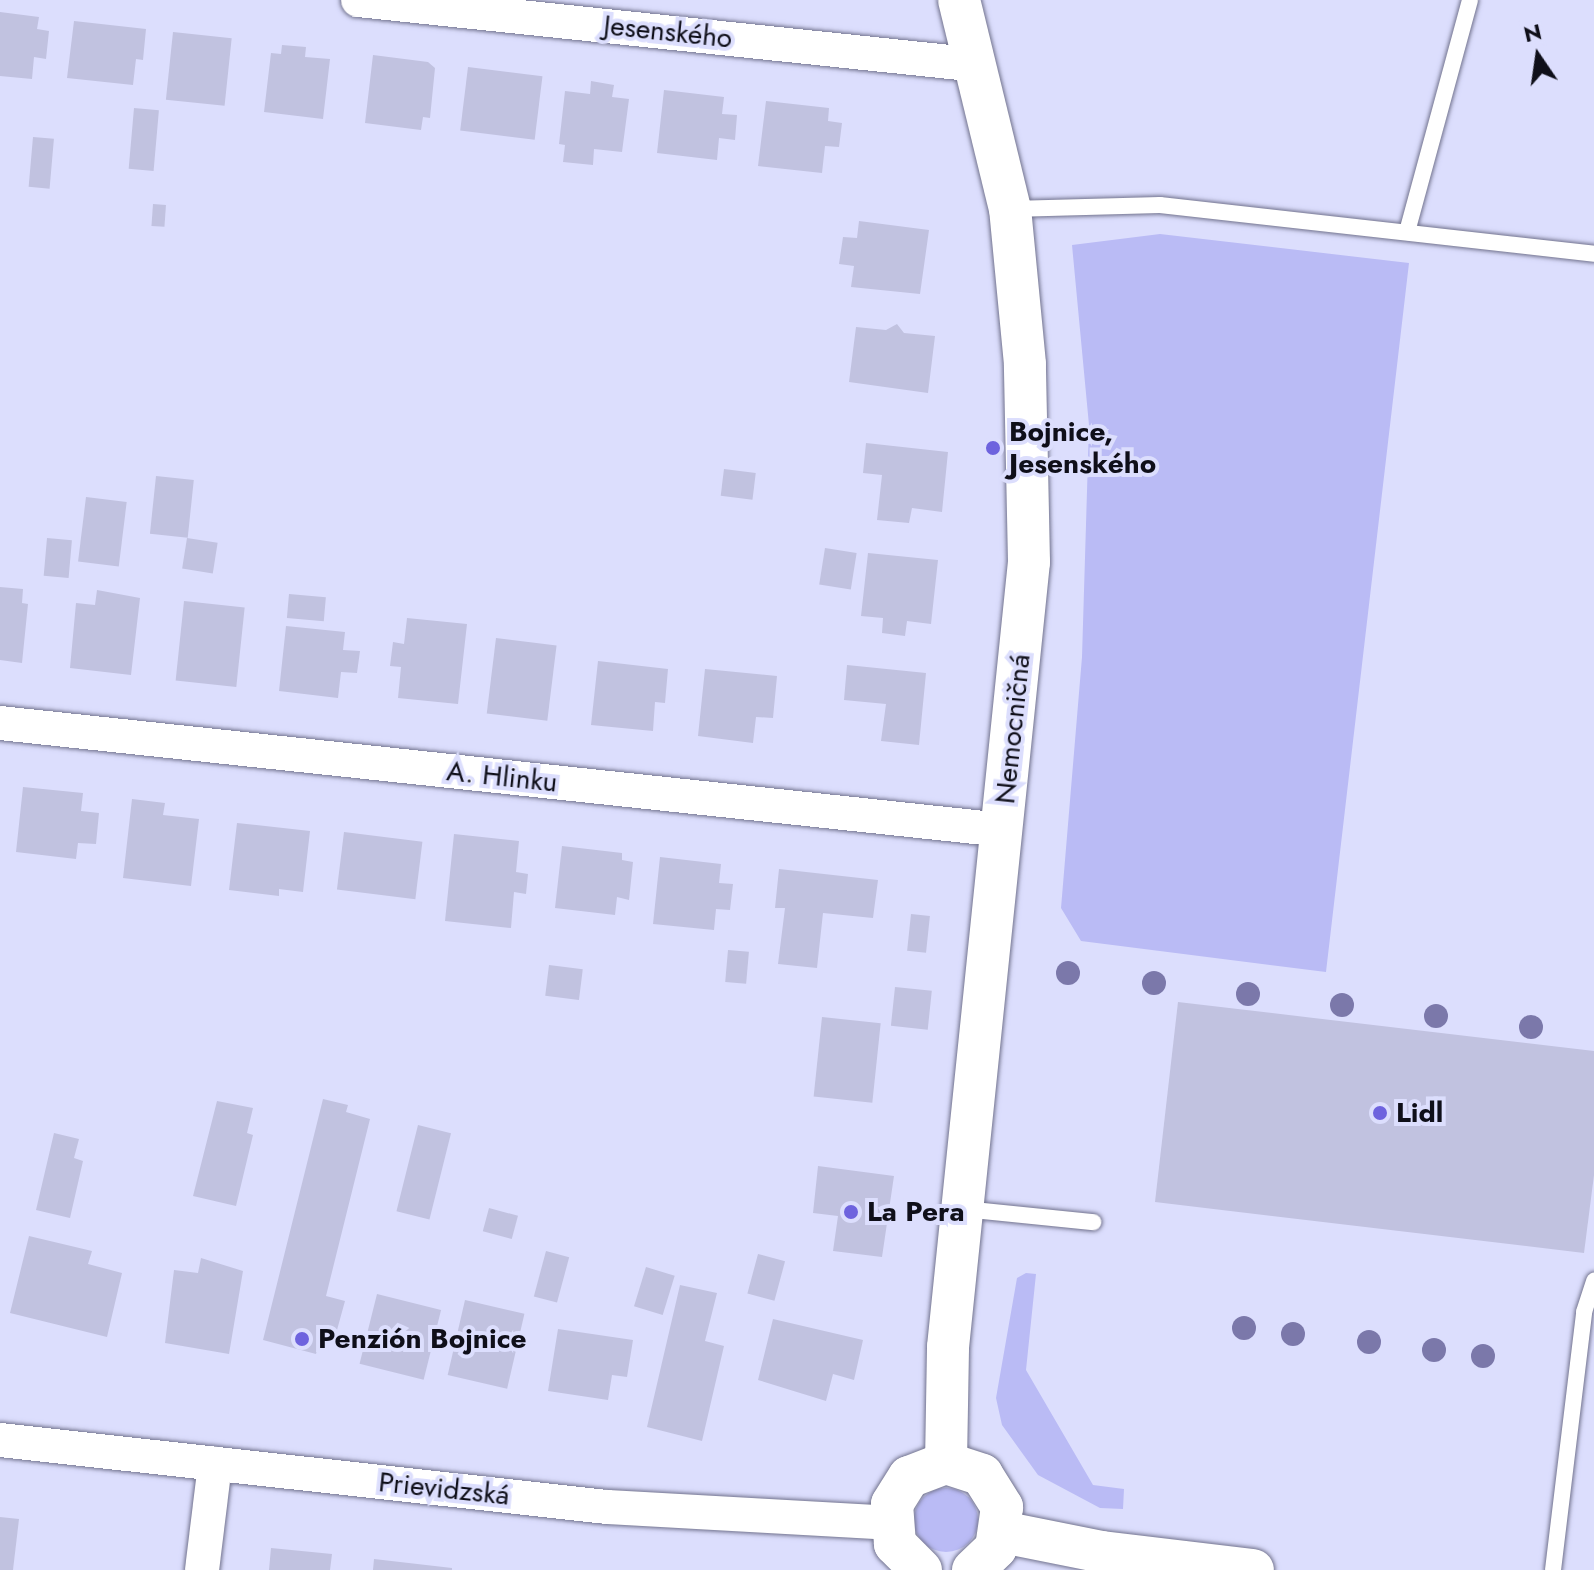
<!DOCTYPE html>
<meta charset="utf-8">
<style>
body{margin:0}
#map{position:relative;width:1594px;height:1570px;overflow:hidden;background:#dcdefd;font-family:Jost,sans-serif}
div>[style]{position:absolute}
[style*='--x']{left:calc(var(--x)*1px);top:calc(var(--y)*1px);width:calc(var(--w)*1px);rotate:calc(var(--a)*1deg)}
.green>*{inset:0;background:#babbf5}
.round{border-radius:50%}
.building>*{inset:0;background:#c1c2e0;transform-origin:0 0}
.roads{filter:drop-shadow(0 0 2px #72738e) drop-shadow(0 0 2px #72738e)}
.service>*{height:16px;margin:-8px;padding:0 8px;transform-origin:8px;border-radius:8px;background:#fff}
.minor>*{height:34px;margin:-17px;padding:0 17px;transform-origin:17px;border-radius:17px;background:#fff}
.tertiary>*{height:42px;margin:-21px;padding:0 21px;transform-origin:21px;border-radius:21px;background:#fff}
.trees>*{width:24px;height:24px;margin:-12px;border-radius:50%;background:#7b78aa}
.dots>*{width:22px;height:22px;translate:-50% -50%;box-sizing:border-box;border:4px solid #dcdefd;border-radius:50%}
span{translate:-50% -50%;white-space:nowrap;text-align:center;line-height:1.15;-webkit-text-stroke:8px #dcdefd;paint-order:stroke}
.street-label{font-size:28px;color:#0f0f19}
.poi-label{font-size:28px;color:#0f0f19;font-weight:700}
.left{translate:0 -50%;text-align:left}
.north{position:absolute;left:1498px;top:16px;width:80px;height:80px;-webkit-text-stroke:6px #dcdefd;paint-order:stroke;rotate:347deg;font-size:22px;font-weight:700;line-height:32px;text-align:center;color:#0f0f19}
.north::after{content:'';display:block;margin:auto;width:28px;height:36px;background:#0f0f19;clip-path:polygon(50% 0,100% 100%,50% 72%,0 100%)}
</style>
<div id="map">
<div class="green">
<i style="clip-path:polygon(1160px 234px,1409px 263px,1326px 972px,1081px 941px,1061px 908px,1082px 657px,1089px 425px,1072px 245px)"></i>
<i style="clip-path:polygon(1026px 1273px,1036px 1274px,1026px 1370px,1093px 1485px,1124px 1489px,1123px 1509px,1100px 1508px,1038px 1475px,1002px 1425px,996px 1398px,1017px 1278px)"></i>
<i class="round" style="left:914px;top:1488px;width:64px;height:64px"></i>
</div>
<div class="building">
<i style="clip-path:polygon(0 12px,39px 17px,37px 29px,49px 31px,46px 59px,34px 57px,32px 79px,0 76px)"></i>
<i style="clip-path:polygon(74px 21px,146px 29px,143px 60px,136px 59px,133px 85px,67px 78px)"></i>
<i style="left:173px;top:32px;width:59px;height:68px;rotate:6deg"></i>
<i style="clip-path:polygon(282px 45px,306px 47px,305px 57px,330px 59px,323px 119px,264px 112px,271px 53px,281px 54px)"></i>
<i style="clip-path:polygon(373px 55px,428px 62px,435px 68px,430px 118px,423px 117px,421px 130px,365px 123px)"></i>
<i style="left:468px;top:67px;width:75px;height:64px;rotate:7deg"></i>
<i style="clip-path:polygon(591px 81px,614px 85px,612px 97px,629px 99px,622px 152px,594px 149px,593px 165px,563px 162px,565px 145px,559px 144px,565px 91px,590px 94px)"></i>
<i style="clip-path:polygon(664px 90px,724px 97px,722px 114px,737px 115px,735px 140px,719px 138px,717px 160px,657px 153px)"></i>
<i style="clip-path:polygon(766px 101px,829px 108px,828px 121px,842px 123px,839px 147px,825px 146px,822px 173px,758px 166px)"></i>
<i style="left:134px;top:108px;width:25px;height:61px;rotate:5deg"></i>
<i style="left:33px;top:137px;width:21px;height:50px;rotate:5deg"></i>
<i style="left:153px;top:204px;width:13px;height:22px;rotate:4deg"></i>
<i style="clip-path:polygon(859px 221px,929px 230px,920px 294px,851px 287px,854px 266px,839px 264px,843px 237px,857px 238px)"></i>
<i style="clip-path:polygon(897px 324px,904px 333px,935px 336px,928px 393px,849px 382px,856px 327px,886px 330px)"></i>
<i style="clip-path:polygon(866px 443px,948px 452px,942px 512px,912px 508px,909px 523px,877px 520px,882px 475px,863px 473px)"></i>
<i style="left:724px;top:469px;width:32px;height:27px;rotate:7deg"></i>
<i style="left:156px;top:476px;width:38px;height:58px;rotate:6deg"></i>
<i style="left:86px;top:497px;width:41px;height:65px;rotate:7deg"></i>
<i style="left:47px;top:538px;width:25px;height:38px;rotate:5deg"></i>
<i style="left:187px;top:538px;width:31px;height:31px;rotate:9deg"></i>
<i style="left:825px;top:548px;width:32px;height:37px;rotate:9deg"></i>
<i style="clip-path:polygon(868px 553px,938px 560px,931px 624px,907px 621px,905px 636px,882px 633px,883px 618px,861px 616px)"></i>
<i style="clip-path:polygon(0 587px,23px 589px,22px 603px,28px 604px,22px 663px,0 660px)"></i>
<i style="clip-path:polygon(97px 590px,140px 598px,131px 675px,70px 668px,76px 603px,95px 605px)"></i>
<i style="left:289px;top:594px;width:37px;height:24px;rotate:5deg"></i>
<i style="left:184px;top:601px;width:61px;height:80px;rotate:6deg"></i>
<i style="clip-path:polygon(407px 618px,467px 624px,458px 704px,398px 698px,401px 667px,390px 666px,393px 642px,404px 644px)"></i>
<i style="clip-path:polygon(286px 626px,345px 632px,343px 650px,360px 651px,357px 673px,341px 672px,338px 698px,279px 691px)"></i>
<i style="left:496px;top:638px;width:61px;height:76px;rotate:7deg"></i>
<i style="clip-path:polygon(598px 661px,668px 669px,665px 703px,655px 702px,653px 731px,591px 725px)"></i>
<i style="clip-path:polygon(847px 665px,926px 673px,919px 745px,881px 741px,886px 704px,844px 700px)"></i>
<i style="clip-path:polygon(705px 669px,777px 676px,773px 718px,756px 717px,753px 743px,698px 736px)"></i>
<i style="clip-path:polygon(23px 787px,83px 793px,81px 811px,99px 813px,96px 844px,78px 843px,76px 859px,16px 852px)"></i>
<i style="clip-path:polygon(132px 799px,165px 803px,163px 815px,199px 819px,191px 886px,123px 878px)"></i>
<i style="clip-path:polygon(237px 823px,310px 831px,303px 892px,279px 889px,279px 896px,229px 890px)"></i>
<i style="left:344px;top:832px;width:79px;height:58px;rotate:7deg"></i>
<i style="clip-path:polygon(454px 834px,519px 841px,516px 872px,528px 874px,526px 894px,514px 892px,511px 928px,445px 921px)"></i>
<i style="clip-path:polygon(562px 846px,622px 853px,622px 860px,633px 862px,629px 900px,617px 897px,615px 915px,555px 908px)"></i>
<i style="clip-path:polygon(660px 857px,721px 864px,719px 883px,733px 884px,730px 910px,716px 909px,714px 930px,653px 924px)"></i>
<i style="clip-path:polygon(779px 869px,878px 880px,873px 918px,823px 913px,817px 968px,778px 964px,785px 908px,775px 908px)"></i>
<i style="left:911px;top:914px;width:19px;height:37px;rotate:6deg"></i>
<i style="left:728px;top:950px;width:21px;height:32px;rotate:5deg"></i>
<i style="left:549px;top:965px;width:34px;height:31px;rotate:7deg"></i>
<i style="left:895px;top:987px;width:37px;height:39px;rotate:6deg"></i>
<i style="clip-path:polygon(1178px 1002px,1594px 1051px,1594px 1175px,1584px 1253px,1155px 1202px)"></i>
<i style="left:822px;top:1017px;width:59px;height:80px;rotate:6deg"></i>
<i style="clip-path:polygon(323px 1099px,348px 1105px,346px 1112px,370px 1119px,326px 1296px,345px 1301px,337px 1330px,323px 1327px,316px 1354px,263px 1340px)"></i>
<i style="clip-path:polygon(217px 1101px,253px 1108px,247px 1133px,253px 1135px,236px 1206px,193px 1196px)"></i>
<i style="left:418px;top:1125px;width:34px;height:89px;rotate:14deg"></i>
<i style="clip-path:polygon(54px 1133px,79px 1139px,74px 1158px,83px 1161px,70px 1218px,36px 1210px)"></i>
<i style="clip-path:polygon(818px 1166px,894px 1176px,882px 1257px,833px 1251px,838px 1216px,813px 1213px)"></i>
<i style="left:489px;top:1208px;width:30px;height:24px;rotate:15deg"></i>
<i style="clip-path:polygon(29px 1236px,92px 1251px,88px 1264px,122px 1273px,107px 1337px,10px 1313px)"></i>
<i style="left:546px;top:1251px;width:24px;height:47px;rotate:15deg"></i>
<i style="left:758px;top:1254px;width:28px;height:41px;rotate:15deg"></i>
<i style="clip-path:polygon(201px 1258px,243px 1271px,229px 1354px,165px 1343px,174px 1270px,198px 1273px)"></i>
<i style="left:646px;top:1267px;width:30px;height:41px;rotate:17deg"></i>
<i style="clip-path:polygon(680px 1285px,717px 1293px,705px 1341px,724px 1346px,702px 1441px,647px 1427px)"></i>
<i style="left:377px;top:1294px;width:66px;height:72px;rotate:14deg"></i>
<i style="left:465px;top:1300px;width:61px;height:77px;rotate:13deg"></i>
<i style="clip-path:polygon(773px 1319px,863px 1340px,854px 1380px,833px 1374px,826px 1401px,758px 1380px)"></i>
<i style="clip-path:polygon(558px 1329px,633px 1340px,627px 1377px,612px 1375px,608px 1400px,548px 1391px)"></i>
<i style="clip-path:polygon(0 1517px,19px 1519px,13px 1570px,0 1570px)"></i>
<i style="clip-path:polygon(271px 1548px,332px 1554px,330px 1570px,269px 1570px)"></i>
<i style="clip-path:polygon(374px 1559px,452px 1568px,452px 1570px,373px 1570px)"></i>
</div>
<div class="roads">
<div class="service">
<i style="--x:1011;--y:209;--w:149;--a:-1.5"></i>
<i style="--x:1160;--y:205;--w:437;--a:6.4"></i>
<i style="--x:1407;--y:232;--w:240;--a:-74.8"></i>
<i style="--x:964;--y:1209;--w:130;--a:5.8"></i>
<i style="--x:1553;--y:1570;--w:260;--a:-83.1"></i>
<i style="--x:1584;--y:1312;--w:33;--a:-72"></i>
</div>
<div class="minor">
<i style="--x:358;--y:0;--w:623;--a:5.98"></i>
<i style="--x:0;--y:723;--w:1009;--a:6.09"></i>
<i style="--x:0;--y:1440;--w:611;--a:6.3"></i>
<i style="--x:607;--y:1507;--w:283;--a:3.2"></i>
<i style="--x:202;--y:1570;--w:107;--a:-83"></i>
</div>
<div class="tertiary">
<i style="--x:946;--y:1463;--w:116;--a:-89"></i>
<i style="--x:948;--y:1347;--w:789;--a:-84.11"></i>
<i style="--x:1029;--y:562;--w:198;--a:-91.2"></i>
<i style="--x:1025;--y:364;--w:156;--a:-95.5"></i>
<i style="--x:1010;--y:209;--w:215;--a:-103.7"></i>
<i style="--x:1002;--y:1532;--w:102;--a:11.3"></i>
<i style="--x:1102;--y:1552;--w:152;--a:6.8"></i>
<i style="--x:921;--y:1570;--w:37;--a:-135"></i>
<i style="--x:895;--y:1544;--w:40;--a:-94.3"></i>
<i style="--x:892;--y:1504;--w:32;--a:-58"></i>
<i style="--x:909;--y:1477;--w:40;--a:-21"></i>
<i style="--x:946;--y:1463;--w:38;--a:18"></i>
<i style="--x:982;--y:1475;--w:38;--a:58"></i>
<i style="--x:1002;--y:1507;--w:41;--a:98.3"></i>
<i style="--x:996;--y:1548;--w:32;--a:136"></i>
</div>
</div>
<div class="trees">
<i style="left:1068px;top:973px"></i>
<i style="left:1154px;top:983px"></i>
<i style="left:1248px;top:994px"></i>
<i style="left:1342px;top:1005px"></i>
<i style="left:1436px;top:1016px"></i>
<i style="left:1531px;top:1027px"></i>
<i style="left:1244px;top:1328px"></i>
<i style="left:1293px;top:1334px"></i>
<i style="left:1369px;top:1342px"></i>
<i style="left:1434px;top:1350px"></i>
<i style="left:1483px;top:1356px"></i>
</div>
<div class="dots">
<i style="left:993px;top:448px;background:#6e63de"></i>
<i style="left:1380px;top:1113px;background:#6e63de"></i>
<i style="left:851px;top:1212px;background:#6e63de"></i>
<i style="left:302px;top:1339px;background:#6e63de"></i>
</div>
<div class="street-label">
<span style="left:668px;top:32px;rotate:6deg">Jesenského</span>
<span style="left:1013px;top:729px;rotate:-84deg">Nemocničná</span>
<span style="left:502px;top:777px;rotate:6deg">A. Hlinku</span>
<span style="left:444px;top:1489px;rotate:6deg">Prievidzská</span>
</div>
<div class="poi-label">
<span class="left" style="left:1009px;top:448px">Bojnice,<br>Jesenského</span>
<span class="left" style="left:1396px;top:1113px">Lidl</span>
<span class="left" style="left:867px;top:1212px">La Pera</span>
<span class="left" style="left:318px;top:1339px">Penzión Bojnice</span>
</div>
<div class="north">N</div>
</div>
